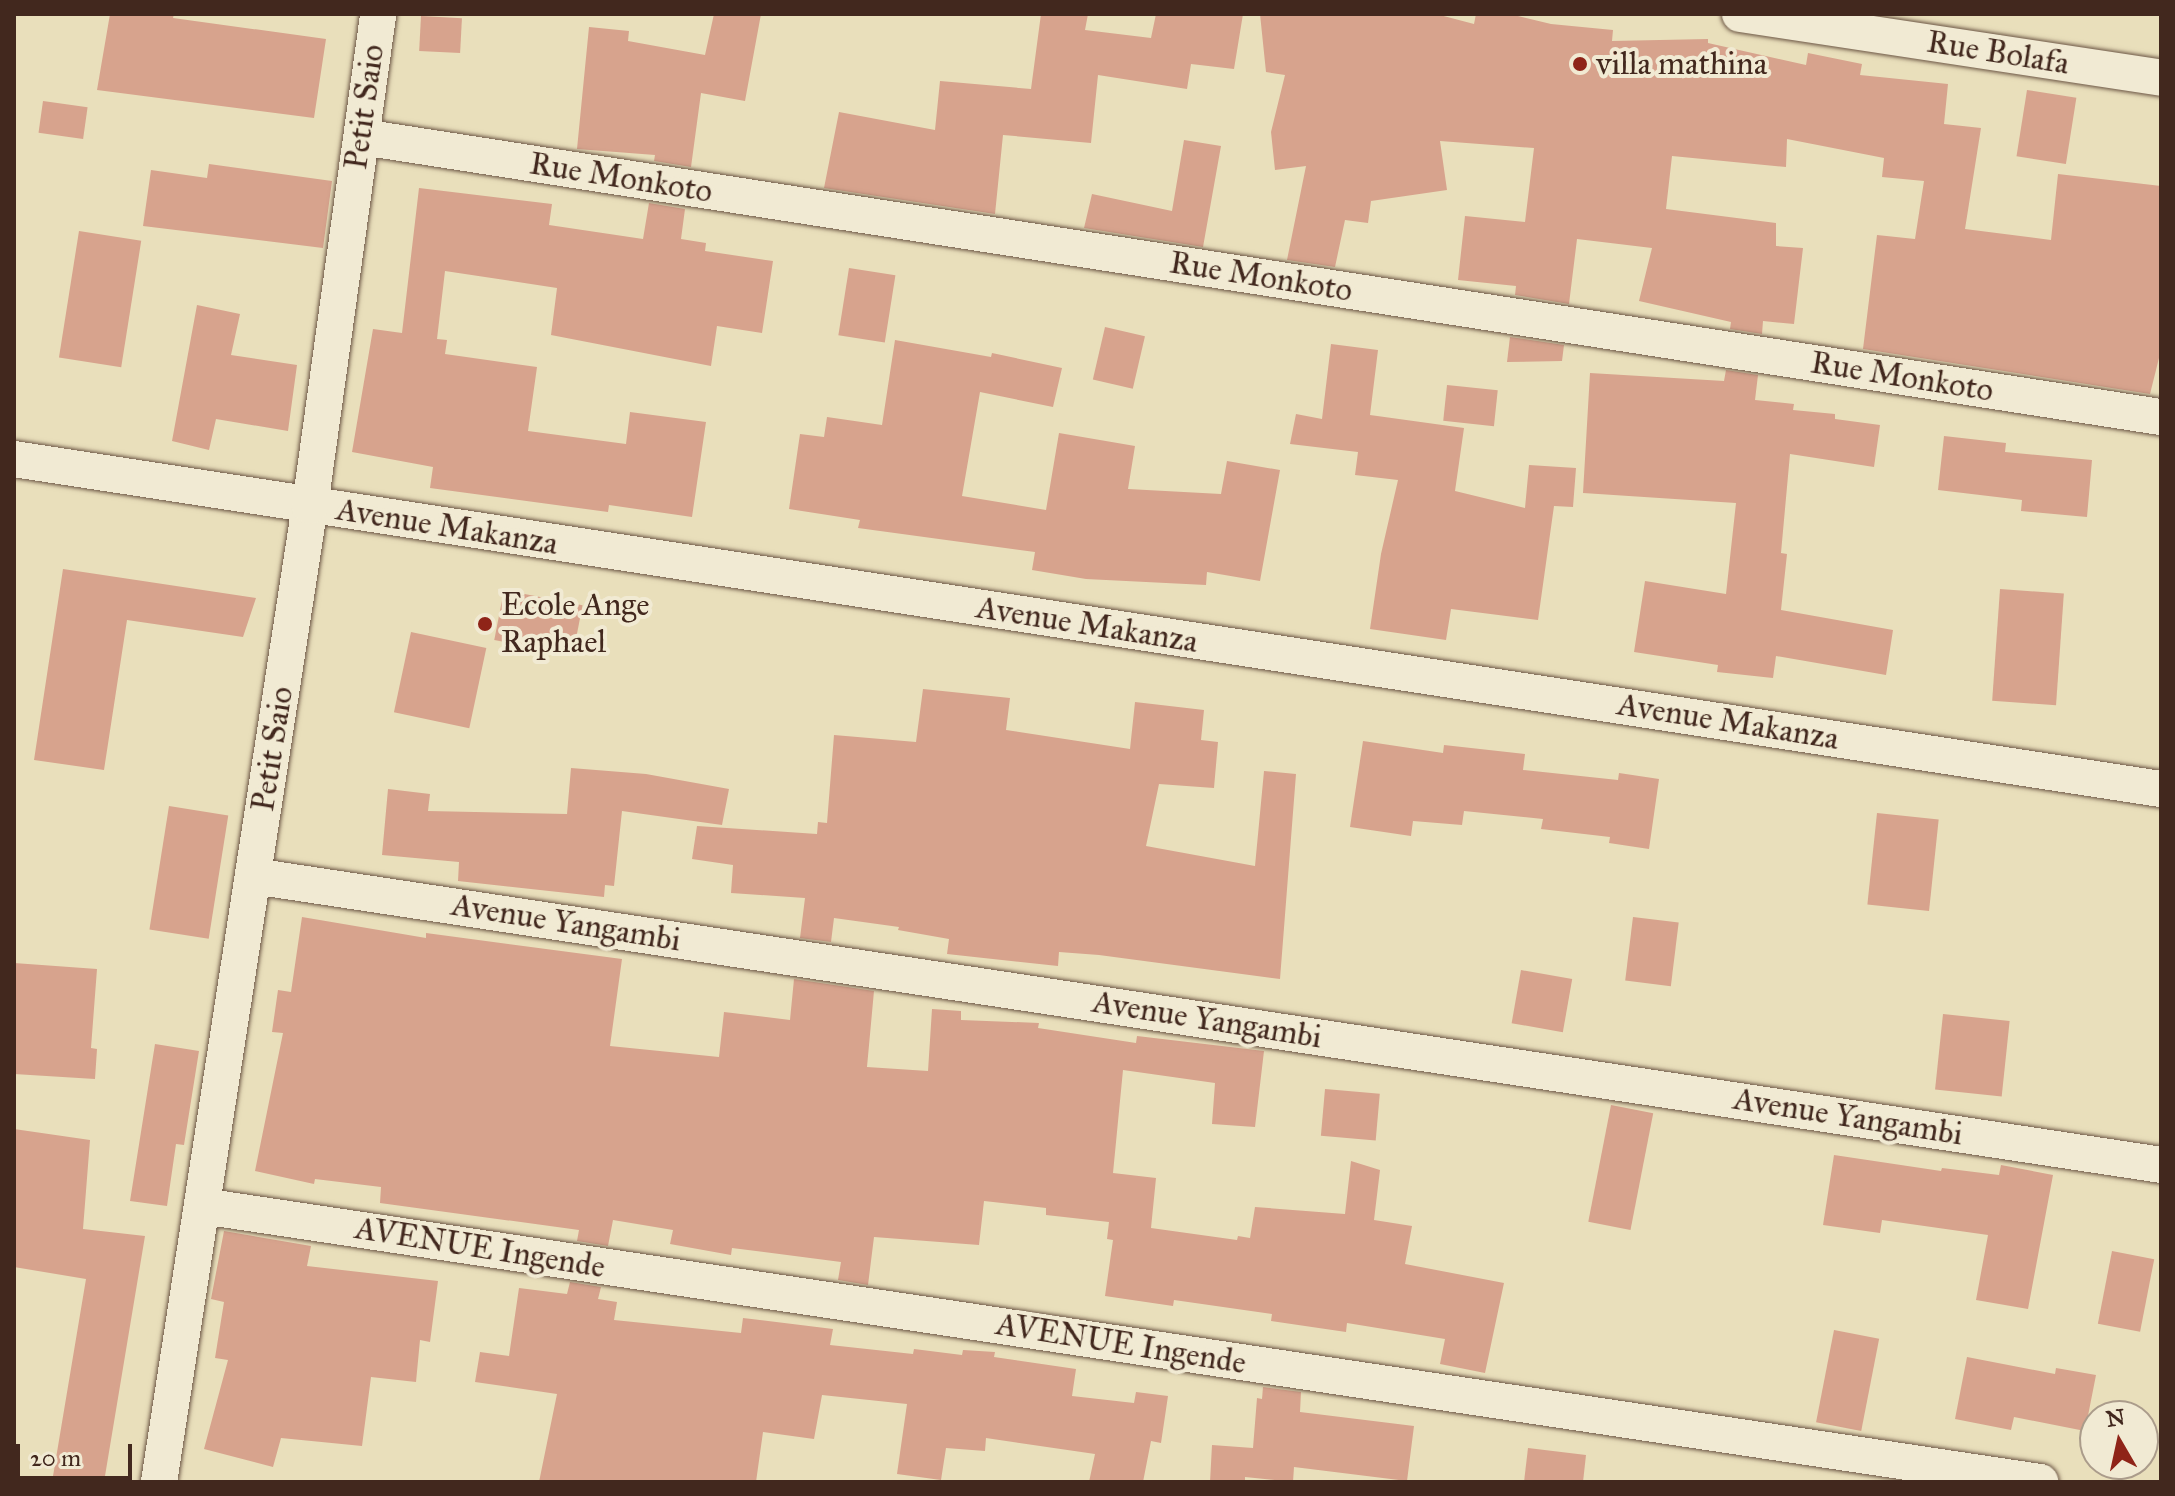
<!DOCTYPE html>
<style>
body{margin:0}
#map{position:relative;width:2175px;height:1496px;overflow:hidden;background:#e9dfbb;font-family:"IM FELL Great Primer",serif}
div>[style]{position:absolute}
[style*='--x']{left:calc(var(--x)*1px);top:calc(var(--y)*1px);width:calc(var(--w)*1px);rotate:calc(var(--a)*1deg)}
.building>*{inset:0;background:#d7a38d;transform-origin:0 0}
.roads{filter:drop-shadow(0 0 2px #6c5645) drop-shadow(0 0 2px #6c5645)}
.minor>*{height:36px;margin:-18px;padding:0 18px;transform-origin:18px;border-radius:18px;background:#f1ead3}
.dots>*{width:22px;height:22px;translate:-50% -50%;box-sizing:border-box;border:4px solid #f1ead3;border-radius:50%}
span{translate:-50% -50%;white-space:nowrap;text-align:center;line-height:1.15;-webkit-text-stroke:8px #f1ead3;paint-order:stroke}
.street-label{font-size:32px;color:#42281e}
.poi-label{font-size:32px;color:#42281e}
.left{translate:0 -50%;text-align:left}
.frame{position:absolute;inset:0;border:16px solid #42281e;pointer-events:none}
.north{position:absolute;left:2079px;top:1400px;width:80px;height:80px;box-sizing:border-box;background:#f1ead3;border:2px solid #ab9c8b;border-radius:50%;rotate:351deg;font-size:22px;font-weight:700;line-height:32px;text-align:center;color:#42281e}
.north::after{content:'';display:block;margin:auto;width:28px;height:36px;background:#8f2418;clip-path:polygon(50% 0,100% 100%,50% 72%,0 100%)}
.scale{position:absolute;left:16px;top:1444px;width:116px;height:36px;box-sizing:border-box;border:4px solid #42281e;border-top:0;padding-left:10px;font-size:24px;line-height:28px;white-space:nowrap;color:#42281e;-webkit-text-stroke:6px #f1ead3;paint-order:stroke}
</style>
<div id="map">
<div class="building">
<i style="clip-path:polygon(110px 14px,174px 14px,173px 18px,326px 39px,314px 118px,97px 90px)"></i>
<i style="clip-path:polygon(714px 14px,761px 14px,745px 101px,701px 93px,691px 167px,654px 161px,655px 155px,577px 149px,589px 27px,629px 31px,628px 41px,705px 55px)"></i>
<i style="clip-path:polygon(1041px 14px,1088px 14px,1085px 30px,1151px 38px,1156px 14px,1243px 14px,1234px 69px,1191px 64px,1187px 89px,1098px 75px,1091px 143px,1003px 135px,995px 214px,824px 188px,839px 112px,935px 130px,940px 81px,1031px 89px)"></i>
<i style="clip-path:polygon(1260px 14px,1436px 14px,1474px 24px,1476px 14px,1510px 14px,1551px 24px,1613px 30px,1612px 41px,1708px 39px,1708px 43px,1806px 65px,1808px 53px,1862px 64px,1860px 75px,1948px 84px,1944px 124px,1981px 128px,1965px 229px,2051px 240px,2058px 174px,2161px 186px,2161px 350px,2150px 394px,1863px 349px,1877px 235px,1915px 239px,1924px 181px,1882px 177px,1884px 158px,1787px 139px,1786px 167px,1672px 156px,1666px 209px,1776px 223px,1776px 246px,1803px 248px,1794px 324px,1763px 321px,1762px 334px,1730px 329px,1731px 322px,1639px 301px,1652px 248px,1577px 239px,1569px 304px,1515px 295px,1516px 286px,1458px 280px,1465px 216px,1525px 222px,1534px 148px,1440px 141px,1447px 190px,1371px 201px,1368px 223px,1345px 220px,1335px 267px,1287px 260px,1306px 166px,1275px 170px,1271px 132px,1285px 75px,1266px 72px)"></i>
<i style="left:421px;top:16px;width:41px;height:35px;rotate:3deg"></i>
<i style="left:2027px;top:90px;width:50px;height:67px;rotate:9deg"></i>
<i style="left:43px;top:101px;width:45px;height:32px;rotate:8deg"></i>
<i style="clip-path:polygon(1184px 140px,1221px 146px,1203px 247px,1084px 228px,1092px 194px,1172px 211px)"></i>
<i style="clip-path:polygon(209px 164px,332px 181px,323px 248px,143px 226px,151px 170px,207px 178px)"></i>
<i style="clip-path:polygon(419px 188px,552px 204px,549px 225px,643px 239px,649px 203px,685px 209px,681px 239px,706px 243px,705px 251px,773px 261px,762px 333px,717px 326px,711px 366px,551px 335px,557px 288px,445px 271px,437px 339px,447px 340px,445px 354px,537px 367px,528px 431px,626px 444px,630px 412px,706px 422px,692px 517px,609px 505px,608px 512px,430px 488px,433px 467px,352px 452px,373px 329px,402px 333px)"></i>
<i style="left:79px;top:231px;width:63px;height:128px;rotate:9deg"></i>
<i style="left:849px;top:268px;width:47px;height:68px;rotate:9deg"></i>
<i style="clip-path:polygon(197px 305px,240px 314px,231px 355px,297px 365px,288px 431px,216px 419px,209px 450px,172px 441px)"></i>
<i style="left:1105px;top:327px;width:41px;height:54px;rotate:13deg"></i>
<i style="clip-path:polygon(1510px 337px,1564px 345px,1562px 361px,1507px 362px)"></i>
<i style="clip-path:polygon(895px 340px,991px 357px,992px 353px,1062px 368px,1053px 407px,980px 392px,962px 496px,1046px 510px,1059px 433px,1135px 446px,1128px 489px,1221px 494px,1227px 461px,1280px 470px,1260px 581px,1207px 572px,1206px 585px,1086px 579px,1032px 570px,1035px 552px,858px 528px,860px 520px,789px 509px,800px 434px,824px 437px,827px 417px,882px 425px)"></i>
<i style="clip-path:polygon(1331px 344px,1378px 350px,1370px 415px,1464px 428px,1455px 491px,1525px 508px,1529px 465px,1576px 468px,1573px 507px,1554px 506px,1538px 620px,1451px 609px,1446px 640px,1370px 629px,1381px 554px,1398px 480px,1355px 475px,1358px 452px,1290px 444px,1296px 414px,1322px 419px)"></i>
<i style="clip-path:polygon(1726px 370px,1758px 375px,1755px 400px,1794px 404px,1793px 410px,1835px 414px,1835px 419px,1880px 425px,1874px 467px,1790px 454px,1781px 553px,1787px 554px,1781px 610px,1893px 630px,1886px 675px,1776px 656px,1773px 678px,1717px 672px,1718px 665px,1634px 652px,1645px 581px,1726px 594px,1736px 503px,1583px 493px,1590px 373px,1724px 381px)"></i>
<i style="left:1447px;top:385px;width:51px;height:36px;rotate:6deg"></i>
<i style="clip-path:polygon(1944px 436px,2006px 443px,2005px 452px,2092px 460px,2087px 517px,2021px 511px,2022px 500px,1938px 490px)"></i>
<i style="clip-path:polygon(63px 569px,256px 598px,243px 637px,127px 620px,104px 770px,34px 760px)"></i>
<i style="left:2000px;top:589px;width:64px;height:112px;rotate:4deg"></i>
<i style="left:504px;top:590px;width:80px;height:51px;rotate:11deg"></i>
<i style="left:411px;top:632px;width:77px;height:82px;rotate:12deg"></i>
<i style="clip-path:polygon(923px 689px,1010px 698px,1006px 730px,1130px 749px,1135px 702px,1204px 710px,1201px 740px,1218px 742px,1214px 788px,1159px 784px,1146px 846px,1255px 866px,1264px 771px,1296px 774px,1280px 979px,1099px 955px,1059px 952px,1058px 966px,947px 954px,949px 939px,898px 930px,899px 927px,834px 918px,831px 942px,800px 938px,805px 898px,731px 893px,733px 865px,692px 859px,697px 826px,817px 834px,818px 822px,827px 823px,834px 735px,916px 742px)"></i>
<i style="clip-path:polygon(1363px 741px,1443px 753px,1444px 745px,1525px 754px,1523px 770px,1618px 780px,1619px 773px,1659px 779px,1649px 849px,1609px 843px,1610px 837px,1541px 829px,1543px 819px,1464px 811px,1462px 825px,1413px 821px,1411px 836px,1350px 827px)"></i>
<i style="clip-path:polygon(571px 768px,646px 774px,729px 789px,722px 825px,622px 811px,614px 886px,605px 885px,604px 897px,458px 881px,459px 862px,382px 855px,388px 789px,430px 794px,428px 811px,567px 814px)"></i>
<i style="left:169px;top:806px;width:60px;height:125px;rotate:9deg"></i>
<i style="left:1877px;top:813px;width:62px;height:92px;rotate:6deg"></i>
<i style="clip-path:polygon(302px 917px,426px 938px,426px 933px,622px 959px,610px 1046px,719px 1057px,724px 1012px,790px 1020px,794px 979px,874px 991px,867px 1067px,928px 1071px,932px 1009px,961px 1011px,961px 1020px,1039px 1023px,1038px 1028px,1136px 1043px,1137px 1036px,1264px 1051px,1255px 1127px,1212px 1124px,1215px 1083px,1123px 1070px,1113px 1173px,1156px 1178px,1151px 1228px,1237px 1240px,1238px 1236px,1250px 1238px,1255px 1207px,1345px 1214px,1351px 1161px,1380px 1170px,1374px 1220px,1412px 1226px,1405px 1264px,1504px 1283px,1485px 1373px,1440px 1364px,1445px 1339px,1347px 1323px,1346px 1332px,1271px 1321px,1272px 1314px,1174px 1300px,1173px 1306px,1105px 1296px,1113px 1240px,1107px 1239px,1109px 1222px,1046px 1215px,1046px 1208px,984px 1201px,979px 1245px,874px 1237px,868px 1285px,838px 1280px,841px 1262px,732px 1248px,731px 1255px,670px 1244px,673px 1230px,613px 1220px,608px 1246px,577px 1241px,579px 1230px,380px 1203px,381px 1187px,315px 1179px,314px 1184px,255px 1171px,283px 1033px,272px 1032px,278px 990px,291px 992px)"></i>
<i style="left:1633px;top:917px;width:46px;height:64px;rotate:7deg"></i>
<i style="clip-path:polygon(14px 963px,97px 969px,91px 1048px,97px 1049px,95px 1079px,14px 1074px)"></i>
<i style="left:1521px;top:970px;width:52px;height:54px;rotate:10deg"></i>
<i style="left:1943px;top:1014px;width:67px;height:76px;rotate:6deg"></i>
<i style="clip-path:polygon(155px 1044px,199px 1051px,184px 1145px,176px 1144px,167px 1206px,130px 1201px)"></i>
<i style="left:1325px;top:1089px;width:55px;height:47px;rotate:5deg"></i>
<i style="left:1611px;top:1105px;width:43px;height:119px;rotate:11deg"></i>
<i style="clip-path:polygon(14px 1129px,90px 1140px,83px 1229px,145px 1236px,104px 1482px,52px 1482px,86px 1279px,14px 1267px)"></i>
<i style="clip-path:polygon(1834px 1155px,1941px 1171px,1942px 1168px,1999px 1175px,2001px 1165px,2053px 1175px,2028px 1309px,1976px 1300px,1988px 1235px,1882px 1220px,1880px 1233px,1823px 1225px)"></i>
<i style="clip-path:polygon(224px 1231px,311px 1246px,307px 1266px,438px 1281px,430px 1342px,420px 1340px,416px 1382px,371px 1377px,362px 1446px,281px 1438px,273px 1467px,204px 1449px,228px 1360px,215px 1358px,224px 1302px,211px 1299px)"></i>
<i style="left:2112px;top:1251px;width:43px;height:74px;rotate:11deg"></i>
<i style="clip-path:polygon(570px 1282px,601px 1287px,598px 1299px,617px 1302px,614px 1320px,741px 1333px,743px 1318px,833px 1329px,830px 1345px,913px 1354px,914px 1349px,962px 1355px,963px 1350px,995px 1352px,994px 1357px,1076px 1369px,1072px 1396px,1134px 1403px,1136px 1392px,1168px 1396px,1161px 1443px,1151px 1441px,1143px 1482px,1089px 1482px,1095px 1454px,986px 1438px,985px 1451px,946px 1448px,941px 1480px,897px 1474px,907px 1404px,822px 1395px,814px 1439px,763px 1432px,756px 1482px,539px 1482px,557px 1394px,475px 1382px,480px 1352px,509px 1356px,519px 1288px,567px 1294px)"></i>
<i style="left:1834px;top:1330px;width:46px;height:94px;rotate:11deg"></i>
<i style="clip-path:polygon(1967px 1357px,2055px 1374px,2056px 1368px,2096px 1375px,2085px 1431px,2014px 1417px,2011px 1430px,1955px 1419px)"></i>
<i style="clip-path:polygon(1263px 1387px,1301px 1392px,1300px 1412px,1414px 1426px,1407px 1481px,1294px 1467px,1293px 1482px,1245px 1477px,1245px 1482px,1210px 1482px,1212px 1445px,1253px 1448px,1257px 1398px,1262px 1399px)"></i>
<i style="clip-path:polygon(1528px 1448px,1586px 1455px,1583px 1482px,1524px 1482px)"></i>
</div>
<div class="roads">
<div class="minor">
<i style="--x:1740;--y:14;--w:426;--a:8.6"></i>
<i style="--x:362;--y:137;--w:1821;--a:8.85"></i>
<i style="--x:14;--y:459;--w:2172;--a:8.74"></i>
<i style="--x:253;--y:876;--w:1930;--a:8.61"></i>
<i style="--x:202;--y:1206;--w:1859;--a:8.54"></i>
<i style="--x:159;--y:1482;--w:988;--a:-81.21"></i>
<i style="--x:310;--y:506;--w:497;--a:-82.1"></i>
</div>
</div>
<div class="dots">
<i style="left:1580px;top:64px;background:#8f2418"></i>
<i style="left:485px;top:624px;background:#8f2418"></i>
</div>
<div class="street-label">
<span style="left:1998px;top:53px;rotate:9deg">Rue Bolafa</span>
<span style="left:365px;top:107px;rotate:-82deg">Petit Saio</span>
<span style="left:621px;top:178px;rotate:9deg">Rue Monkoto</span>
<span style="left:1261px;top:277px;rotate:9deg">Rue Monkoto</span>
<span style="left:1902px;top:377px;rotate:9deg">Rue Monkoto</span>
<span style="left:447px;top:527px;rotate:9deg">Avenue Makanza</span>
<span style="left:1087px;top:625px;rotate:9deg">Avenue Makanza</span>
<span style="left:1728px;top:722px;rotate:9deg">Avenue Makanza</span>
<span style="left:273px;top:749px;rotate:-81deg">Petit Saio</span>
<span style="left:566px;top:923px;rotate:9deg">Avenue Yangambi</span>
<span style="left:1207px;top:1020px;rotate:9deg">Avenue Yangambi</span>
<span style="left:1848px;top:1117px;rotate:9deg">Avenue Yangambi</span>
<span style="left:480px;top:1248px;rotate:9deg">AVENUE Ingende</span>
<span style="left:1121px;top:1344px;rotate:9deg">AVENUE Ingende</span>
</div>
<div class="poi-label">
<span class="left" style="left:1596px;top:64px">villa mathina</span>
<span class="left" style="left:501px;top:624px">Ecole Ange<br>Raphael</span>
</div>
<div class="frame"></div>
<div class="north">N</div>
<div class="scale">20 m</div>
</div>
